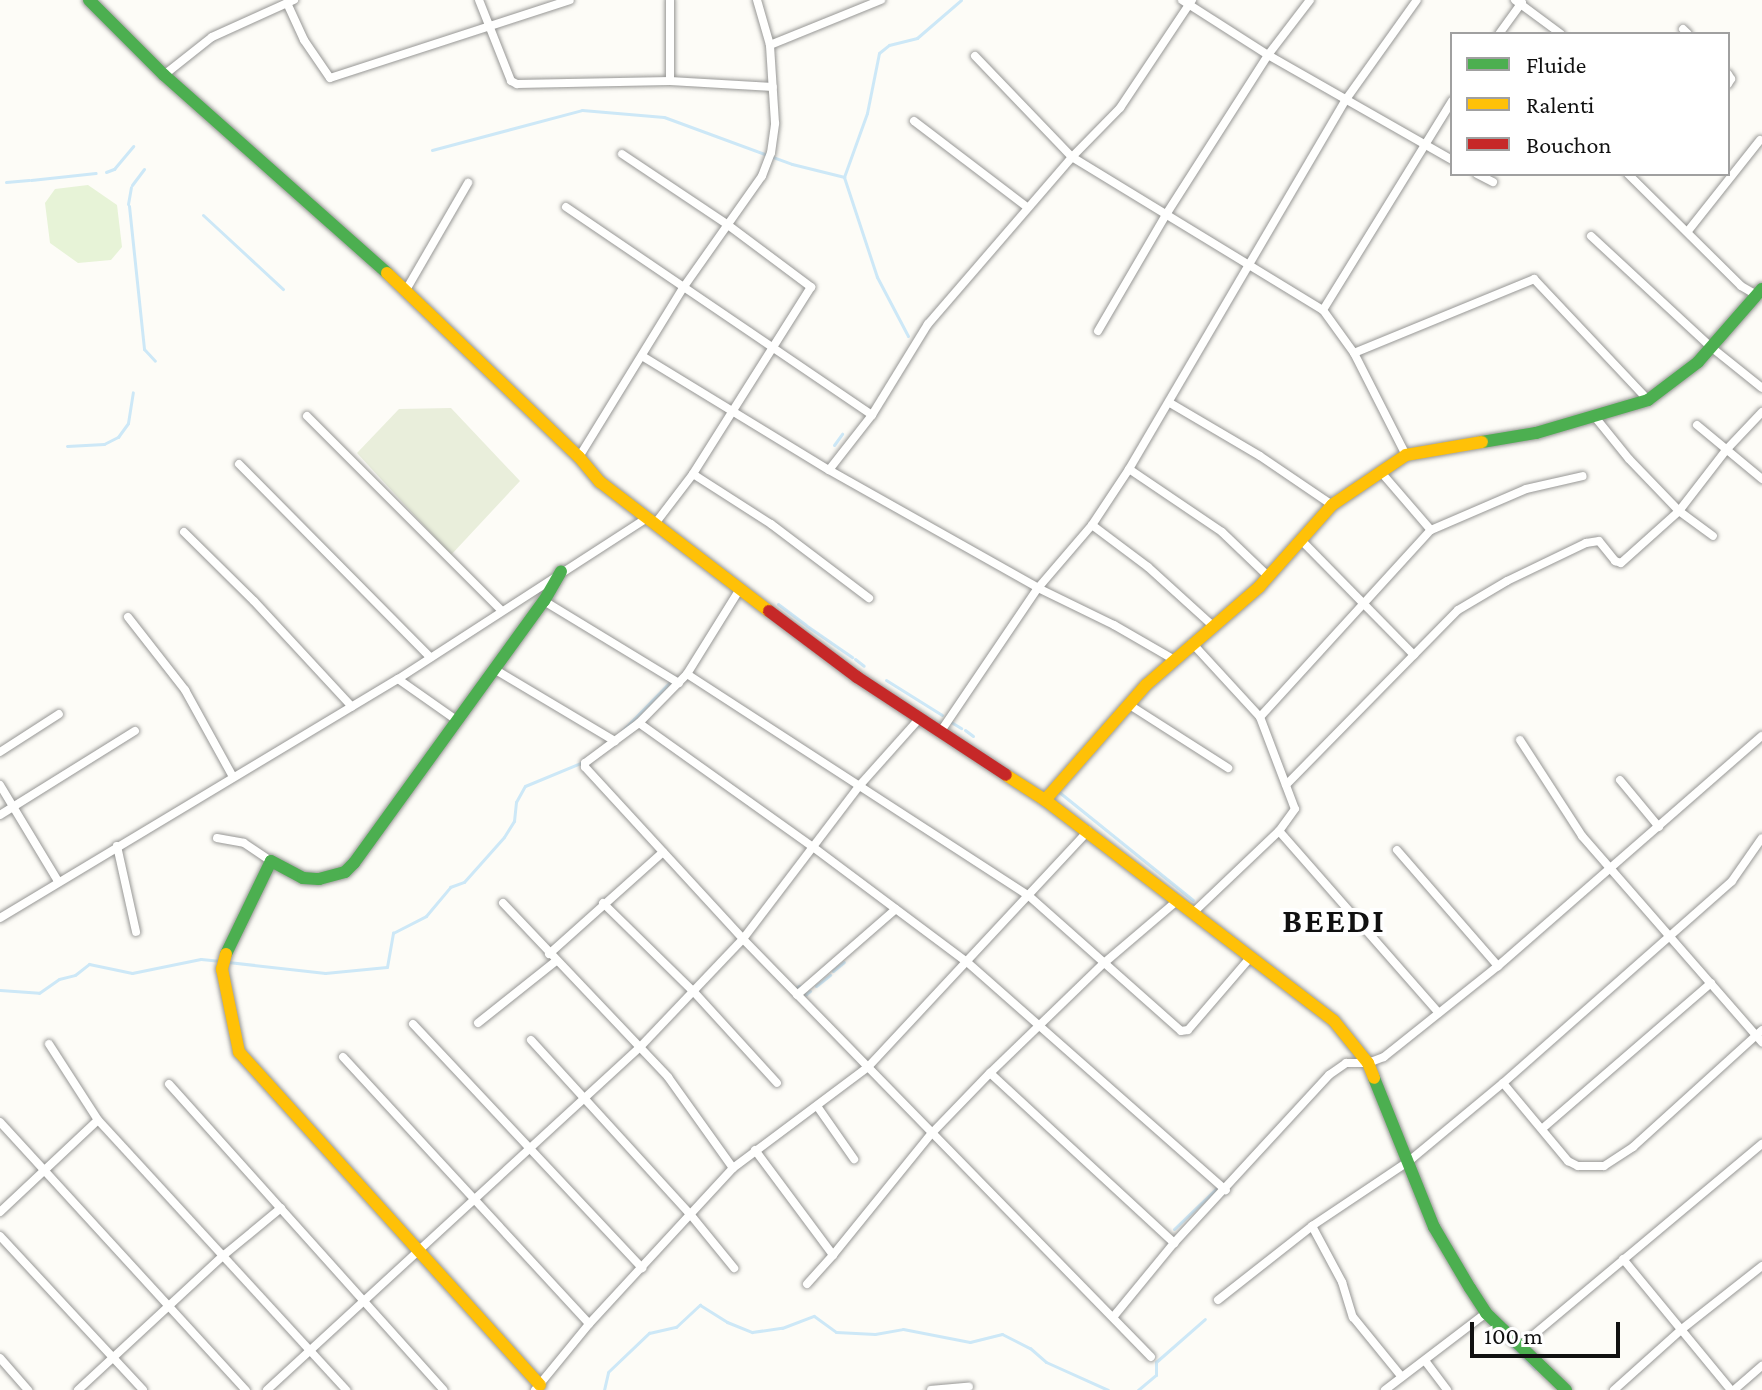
<!DOCTYPE html>
<style>
body{margin:0}
#map{position:relative;width:1762px;height:1390px;overflow:hidden;background:#fdfcf7;font-family:"Crimson Pro",serif}
div>[style]{position:absolute}
[style*='--x']{left:calc(var(--x)*1px);top:calc(var(--y)*1px);width:calc(var(--w)*1px);rotate:calc(var(--a)*1deg)}
.green>*{inset:0;background:#e7f3d7}
.cemetery>*{inset:0;background:#e9eedb}
.stream>*{height:3px;margin:-1.5px;padding:0 1.5px;transform-origin:1.5px;border-radius:1.5px;background:#cde8f7}
.roads{filter:drop-shadow(0 0 2px #979795) drop-shadow(0 0 2px #979795)}
.street>*{height:8px;margin:-4px;padding:0 4px;transform-origin:4px;border-radius:4px;background:#fffffe}
.fast>*{height:12px;margin:-6px;padding:0 6px;transform-origin:6px;border-radius:6px;background:#4caf50}
.slow>*{height:12px;margin:-6px;padding:0 6px;transform-origin:6px;border-radius:6px;background:#ffc107}
.jam>*{height:12px;margin:-6px;padding:0 6px;transform-origin:6px;border-radius:6px;background:#c62828}
span{translate:-50% -50%;white-space:nowrap;text-align:center;line-height:1.15;-webkit-text-stroke:8px #fff;paint-order:stroke}
.district-label{font-size:34px;color:#111;font-weight:700;letter-spacing:2px}
.legend{position:absolute;left:1450px;top:32px;width:280px;height:144px;box-sizing:border-box;background:#fff;border:2px solid #a0a0a0;margin:0;padding:10px 14px;list-style:none;font-size:24px;color:#111}
.legend li{display:flex;align-items:center;gap:16px;height:40px}
.legend b{width:40px;border:2px solid #a0a0a0}
.scale{position:absolute;left:1470px;top:1322px;width:150px;height:36px;box-sizing:border-box;border:4px solid #111;border-top:0;padding-left:10px;font-size:24px;line-height:28px;white-space:nowrap;color:#111;-webkit-text-stroke:6px #fff;paint-order:stroke}
</style>
<div id="map">
<div class="green">
<i style="clip-path:polygon(88px 185px,117px 205px,122px 247px,111px 260px,78px 263px,50px 243px,45px 203px,55px 189px)"></i>
</div>
<div class="cemetery">
<i style="clip-path:polygon(451px 408px,520px 481px,451px 555px,357px 453px,399px 409px)"></i>
</div>
<div class="stream">
<i style="--x:432;--y:150;--w:155;--a:-14.9"></i>
<i style="--x:582;--y:110;--w:82;--a:4.9"></i>
<i style="--x:664;--y:117;--w:136;--a:20.2"></i>
<i style="--x:792;--y:164;--w:54;--a:14"></i>
<i style="--x:106;--y:172;--w:9;--a:-21"></i>
<i style="--x:114;--y:169;--w:30;--a:-50"></i>
<i style="--x:31;--y:180;--w:65;--a:-6.1"></i>
<i style="--x:6;--y:182;--w:23;--a:-5"></i>
<i style="--x:132;--y:185;--w:20;--a:-53"></i>
<i style="--x:128;--y:204;--w:17;--a:-80"></i>
<i style="--x:129;--y:206;--w:144;--a:84"></i>
<i style="--x:144;--y:349;--w:16;--a:47"></i>
<i style="--x:203;--y:215;--w:109;--a:42.8"></i>
<i style="--x:908;--y:336;--w:67;--a:-117.7"></i>
<i style="--x:877;--y:277;--w:105;--a:-108.3"></i>
<i style="--x:844;--y:177;--w:68;--a:-70.2"></i>
<i style="--x:867;--y:113;--w:61;--a:-78.7"></i>
<i style="--x:879;--y:53;--w:13;--a:-39"></i>
<i style="--x:889;--y:45;--w:29;--a:-14"></i>
<i style="--x:917;--y:38;--w:58;--a:-40.8"></i>
<i style="--x:834;--y:445;--w:14;--a:-54"></i>
<i style="--x:67;--y:446;--w:37;--a:-3"></i>
<i style="--x:104;--y:444;--w:16;--a:-27"></i>
<i style="--x:118;--y:437;--w:17;--a:-54"></i>
<i style="--x:128;--y:423;--w:31;--a:-81"></i>
<i style="--x:778;--y:604;--w:35;--a:37"></i>
<i style="--x:807;--y:626;--w:55;--a:34.6"></i>
<i style="--x:855;--y:659;--w:11;--a:38"></i>
<i style="--x:886;--y:680;--w:66;--a:32"></i>
<i style="--x:951;--y:722;--w:12;--a:31"></i>
<i style="--x:965;--y:730;--w:10;--a:37"></i>
<i style="--x:622;--y:731;--w:71;--a:-45.6"></i>
<i style="--x:1059;--y:792;--w:172;--a:38.9"></i>
<i style="--x:228;--y:962;--w:98;--a:6.5"></i>
<i style="--x:325;--y:973;--w:62;--a:-5.5"></i>
<i style="--x:387;--y:967;--w:35;--a:-80"></i>
<i style="--x:393;--y:933;--w:37;--a:-27"></i>
<i style="--x:426;--y:916;--w:38;--a:-50"></i>
<i style="--x:450;--y:887;--w:15;--a:-20"></i>
<i style="--x:464;--y:882;--w:60;--a:-48.4"></i>
<i style="--x:504;--y:837;--w:19;--a:-58"></i>
<i style="--x:514;--y:821;--w:19;--a:-84"></i>
<i style="--x:516;--y:802;--w:18;--a:-61"></i>
<i style="--x:525;--y:786;--w:63;--a:-22.5"></i>
<i style="--x:833;--y:971;--w:14;--a:-39"></i>
<i style="--x:816;--y:986;--w:18;--a:-38"></i>
<i style="--x:796;--y:988;--w:4;--a:-34"></i>
<i style="--x:799;--y:986;--w:11;--a:49"></i>
<i style="--x:806;--y:994;--w:5;--a:-37"></i>
<i style="--x:0;--y:990;--w:39;--a:4"></i>
<i style="--x:39;--y:993;--w:24;--a:-35"></i>
<i style="--x:59;--y:979;--w:16;--a:-14"></i>
<i style="--x:75;--y:975;--w:18;--a:-38"></i>
<i style="--x:89;--y:964;--w:44;--a:11.8"></i>
<i style="--x:132;--y:973;--w:70;--a:-11.5"></i>
<i style="--x:201;--y:959;--w:20;--a:6"></i>
<i style="--x:1174;--y:1229;--w:62;--a:-43.7"></i>
<i style="--x:1498;--y:1332;--w:52;--a:45"></i>
<i style="--x:604;--y:1390;--w:18;--a:-77"></i>
<i style="--x:608;--y:1372;--w:57;--a:-43.6"></i>
<i style="--x:649;--y:1333;--w:28;--a:-13"></i>
<i style="--x:676;--y:1327;--w:33;--a:-43"></i>
<i style="--x:700;--y:1305;--w:32;--a:32"></i>
<i style="--x:727;--y:1322;--w:27;--a:22"></i>
<i style="--x:752;--y:1332;--w:30;--a:-8"></i>
<i style="--x:782;--y:1328;--w:34;--a:-21"></i>
<i style="--x:814;--y:1316;--w:27;--a:36"></i>
<i style="--x:836;--y:1332;--w:39;--a:3"></i>
<i style="--x:875;--y:1334;--w:28;--a:-10"></i>
<i style="--x:903;--y:1329;--w:68;--a:11"></i>
<i style="--x:970;--y:1342;--w:33;--a:-14"></i>
<i style="--x:1002;--y:1334;--w:31;--a:27"></i>
<i style="--x:1030;--y:1348;--w:21;--a:41"></i>
<i style="--x:1046;--y:1362;--w:68;--a:24.3"></i>
<i style="--x:1138;--y:1390;--w:23;--a:-40"></i>
<i style="--x:1156;--y:1375;--w:13;--a:-90"></i>
<i style="--x:1156;--y:1362;--w:65;--a:-41.3"></i>
</div>
<div class="roads">
<div class="street">
<i style="--x:479;--y:0;--w:87;--a:68.4"></i>
<i style="--x:511;--y:81;--w:7;--a:27"></i>
<i style="--x:517;--y:84;--w:153;--a:-1.1"></i>
<i style="--x:670;--y:81;--w:103;--a:3.3"></i>
<i style="--x:1182;--y:0;--w:102;--a:32.6"></i>
<i style="--x:1268;--y:55;--w:212;--a:29.7"></i>
<i style="--x:1515;--y:0;--w:57;--a:36.5"></i>
<i style="--x:287;--y:3;--w:41;--a:65.3"></i>
<i style="--x:304;--y:40;--w:46;--a:55.6"></i>
<i style="--x:330;--y:78;--w:252;--a:-18"></i>
<i style="--x:1683;--y:29;--w:7;--a:45"></i>
<i style="--x:1499;--y:34;--w:39;--a:-54"></i>
<i style="--x:770;--y:45;--w:120;--a:-22.1"></i>
<i style="--x:975;--y:56;--w:140;--a:46.2"></i>
<i style="--x:1072;--y:157;--w:294;--a:31.4"></i>
<i style="--x:1323;--y:310;--w:53;--a:54.2"></i>
<i style="--x:1354;--y:353;--w:114;--a:63"></i>
<i style="--x:1728;--y:74;--w:6;--a:59"></i>
<i style="--x:1731;--y:79;--w:6;--a:121"></i>
<i style="--x:164;--y:75;--w:61;--a:-38.4"></i>
<i style="--x:212;--y:37;--w:90;--a:-24.3"></i>
<i style="--x:670;--y:81;--w:81;--a:-90"></i>
<i style="--x:914;--y:121;--w:143;--a:37.3"></i>
<i style="--x:622;--y:154;--w:128;--a:33.8"></i>
<i style="--x:728;--y:225;--w:104;--a:36.8"></i>
<i style="--x:811;--y:287;--w:221;--a:122.3"></i>
<i style="--x:693;--y:474;--w:64;--a:127.4"></i>
<i style="--x:1477;--y:174;--w:18;--a:27"></i>
<i style="--x:1628;--y:174;--w:159;--a:44.7"></i>
<i style="--x:1741;--y:286;--w:20;--a:30"></i>
<i style="--x:566;--y:207;--w:370;--a:34.2"></i>
<i style="--x:1688;--y:231;--w:116;--a:-51.6"></i>
<i style="--x:1591;--y:236;--w:163;--a:42.8"></i>
<i style="--x:1711;--y:347;--w:65;--a:38.8"></i>
<i style="--x:406;--y:290;--w:124;--a:-59.9"></i>
<i style="--x:1323;--y:310;--w:246;--a:-58.3"></i>
<i style="--x:1098;--y:331;--w:137;--a:-59.7"></i>
<i style="--x:1167;--y:213;--w:188;--a:-57.4"></i>
<i style="--x:1268;--y:55;--w:69;--a:-52.6"></i>
<i style="--x:1354;--y:353;--w:195;--a:-22.3"></i>
<i style="--x:1534;--y:279;--w:166;--a:46.7"></i>
<i style="--x:642;--y:356;--w:219;--a:31.4"></i>
<i style="--x:829;--y:470;--w:240;--a:29.4"></i>
<i style="--x:1038;--y:588;--w:85;--a:26"></i>
<i style="--x:1114;--y:625;--w:68;--a:30"></i>
<i style="--x:1170;--y:403;--w:104;--a:30.5"></i>
<i style="--x:1260;--y:456;--w:87;--a:34.2"></i>
<i style="--x:307;--y:416;--w:274;--a:45"></i>
<i style="--x:1595;--y:417;--w:54;--a:51"></i>
<i style="--x:1629;--y:459;--w:72;--a:46.1"></i>
<i style="--x:1679;--y:511;--w:42;--a:36.3"></i>
<i style="--x:1697;--y:425;--w:85;--a:39.7"></i>
<i style="--x:579;--y:457;--w:198;--a:-58.4"></i>
<i style="--x:683;--y:288;--w:137;--a:-54.8"></i>
<i style="--x:762;--y:176;--w:25;--a:-69"></i>
<i style="--x:771;--y:153;--w:30;--a:-82"></i>
<i style="--x:775;--y:123;--w:78;--a:-93.7"></i>
<i style="--x:770;--y:45;--w:47;--a:-106.1"></i>
<i style="--x:239;--y:464;--w:272;--a:45.3"></i>
<i style="--x:1129;--y:469;--w:112;--a:34.1"></i>
<i style="--x:1222;--y:532;--w:65;--a:43.8"></i>
<i style="--x:829;--y:470;--w:70;--a:-52"></i>
<i style="--x:872;--y:415;--w:107;--a:-58.4"></i>
<i style="--x:928;--y:324;--w:221;--a:-49.2"></i>
<i style="--x:1072;--y:157;--w:69;--a:-45.6"></i>
<i style="--x:1120;--y:108;--w:130;--a:-56.3"></i>
<i style="--x:1380;--y:471;--w:78;--a:49.2"></i>
<i style="--x:693;--y:474;--w:93;--a:32.7"></i>
<i style="--x:771;--y:524;--w:123;--a:37.1"></i>
<i style="--x:1092;--y:525;--w:70;--a:36.9"></i>
<i style="--x:1148;--y:567;--w:88;--a:42.2"></i>
<i style="--x:184;--y:532;--w:98;--a:44.6"></i>
<i style="--x:254;--y:601;--w:144;--a:47.2"></i>
<i style="--x:1301;--y:540;--w:161;--a:45.5"></i>
<i style="--x:738;--y:592;--w:97;--a:121.9"></i>
<i style="--x:687;--y:674;--w:69;--a:134.4"></i>
<i style="--x:639;--y:723;--w:67;--a:143.5"></i>
<i style="--x:585;--y:763;--w:4;--a:90"></i>
<i style="--x:585;--y:767;--w:234;--a:47.4"></i>
<i style="--x:743;--y:939;--w:584;--a:45.69"></i>
<i style="--x:544;--y:601;--w:158;--a:31.3"></i>
<i style="--x:128;--y:617;--w:93;--a:52"></i>
<i style="--x:185;--y:690;--w:99;--a:61.1"></i>
<i style="--x:1192;--y:643;--w:100;--a:47.4"></i>
<i style="--x:1260;--y:717;--w:98;--a:69.2"></i>
<i style="--x:1295;--y:809;--w:27;--a:126"></i>
<i style="--x:1279;--y:831;--w:117;--a:136.4"></i>
<i style="--x:494;--y:669;--w:141;--a:30.8"></i>
<i style="--x:687;--y:674;--w:408;--a:33"></i>
<i style="--x:1029;--y:896;--w:203;--a:41.6"></i>
<i style="--x:1181;--y:1031;--w:7;--a:-8"></i>
<i style="--x:1188;--y:1030;--w:95;--a:-49.3"></i>
<i style="--x:398;--y:679;--w:70;--a:35.1"></i>
<i style="--x:1128;--y:704;--w:119;--a:32.6"></i>
<i style="--x:1260;--y:717;--w:253;--a:-47.6"></i>
<i style="--x:1431;--y:530;--w:103;--a:-23.3"></i>
<i style="--x:1526;--y:489;--w:58;--a:-12.8"></i>
<i style="--x:639;--y:723;--w:214;--a:35.5"></i>
<i style="--x:813;--y:847;--w:192;--a:36.8"></i>
<i style="--x:967;--y:962;--w:345;--a:41.4"></i>
<i style="--x:941;--y:731;--w:173;--a:-55.9"></i>
<i style="--x:1038;--y:588;--w:83;--a:-49.4"></i>
<i style="--x:1092;--y:525;--w:67;--a:-56.5"></i>
<i style="--x:1129;--y:469;--w:430;--a:-59.6"></i>
<i style="--x:1347;--y:98;--w:120;--a:-54.5"></i>
<i style="--x:1520;--y:740;--w:114;--a:57.1"></i>
<i style="--x:1582;--y:836;--w:274;--a:48.9"></i>
<i style="--x:0;--y:752;--w:70;--a:-32.8"></i>
<i style="--x:1620;--y:780;--w:61;--a:50.3"></i>
<i style="--x:0;--y:785;--w:112;--a:58.9"></i>
<i style="--x:1286;--y:785;--w:245;--a:-45.5"></i>
<i style="--x:1458;--y:610;--w:57;--a:-30.6"></i>
<i style="--x:1507;--y:581;--w:88;--a:-25.7"></i>
<i style="--x:1586;--y:543;--w:13;--a:-9"></i>
<i style="--x:1599;--y:541;--w:26;--a:51"></i>
<i style="--x:1615;--y:561;--w:6;--a:18"></i>
<i style="--x:1621;--y:563;--w:78;--a:-41.9"></i>
<i style="--x:1679;--y:511;--w:78;--a:-52.3"></i>
<i style="--x:1727;--y:449;--w:51;--a:-46.6"></i>
<i style="--x:0;--y:815;--w:159;--a:-31.9"></i>
<i style="--x:1279;--y:831;--w:242;--a:48.7"></i>
<i style="--x:217;--y:838;--w:27;--a:10"></i>
<i style="--x:244;--y:843;--w:32;--a:34"></i>
<i style="--x:117;--y:846;--w:88;--a:77.5"></i>
<i style="--x:1397;--y:850;--w:154;--a:49"></i>
<i style="--x:503;--y:903;--w:240;--a:46.5"></i>
<i style="--x:668;--y:1077;--w:112;--a:54.5"></i>
<i style="--x:603;--y:903;--w:127;--a:44.4"></i>
<i style="--x:694;--y:992;--w:123;--a:47.6"></i>
<i style="--x:0;--y:918;--w:464;--a:-31"></i>
<i style="--x:398;--y:679;--w:294;--a:-32.9"></i>
<i style="--x:549;--y:954;--w:153;--a:-41.8"></i>
<i style="--x:797;--y:995;--w:131;--a:-41"></i>
<i style="--x:478;--y:1023;--w:100;--a:-38.5"></i>
<i style="--x:413;--y:1024;--w:335;--a:46.8"></i>
<i style="--x:531;--y:1040;--w:236;--a:47.6"></i>
<i style="--x:690;--y:1214;--w:70;--a:50.8"></i>
<i style="--x:49;--y:1044;--w:90;--a:57.2"></i>
<i style="--x:98;--y:1120;--w:367;--a:47.4"></i>
<i style="--x:343;--y:1057;--w:363;--a:47.3"></i>
<i style="--x:990;--y:1073;--w:251;--a:42.7"></i>
<i style="--x:1503;--y:1083;--w:102;--a:50.2"></i>
<i style="--x:1568;--y:1161;--w:11;--a:27"></i>
<i style="--x:1578;--y:1166;--w:26;--a:0"></i>
<i style="--x:1604;--y:1166;--w:35;--a:-33"></i>
<i style="--x:1633;--y:1147;--w:174;--a:-42.2"></i>
<i style="--x:169;--y:1084;--w:411;--a:48.1"></i>
<i style="--x:817;--y:1106;--w:65;--a:55.1"></i>
<i style="--x:0;--y:1122;--w:364;--a:47.5"></i>
<i style="--x:1543;--y:1128;--w:222;--a:-40.8"></i>
<i style="--x:755;--y:1150;--w:131;--a:53.4"></i>
<i style="--x:833;--y:1255;--w:156;--a:-51"></i>
<i style="--x:931;--y:1134;--w:85;--a:-46"></i>
<i style="--x:990;--y:1073;--w:158;--a:-44"></i>
<i style="--x:1104;--y:963;--w:97;--a:-40.4"></i>
<i style="--x:0;--y:1212;--w:134;--a:-43.2"></i>
<i style="--x:1312;--y:1226;--w:64;--a:61.8"></i>
<i style="--x:1342;--y:1282;--w:37;--a:73"></i>
<i style="--x:1353;--y:1317;--w:77;--a:50.8"></i>
<i style="--x:0;--y:1236;--w:210;--a:47.1"></i>
<i style="--x:1623;--y:1259;--w:170;--a:50.5"></i>
<i style="--x:807;--y:1284;--w:39;--a:-48"></i>
<i style="--x:1218;--y:1300;--w:120;--a:-38.2"></i>
<i style="--x:1312;--y:1226;--w:117;--a:-33.8"></i>
<i style="--x:1409;--y:1161;--w:122;--a:-39.7"></i>
<i style="--x:1503;--y:1083;--w:305;--a:-41.4"></i>
<i style="--x:1732;--y:881;--w:52;--a:-55.1"></i>
<i style="--x:1114;--y:1316;--w:94;--a:-50.6"></i>
<i style="--x:1174;--y:1243;--w:229;--a:-47.3"></i>
<i style="--x:1329;--y:1075;--w:21;--a:-35"></i>
<i style="--x:1346;--y:1063;--w:22;--a:0"></i>
<i style="--x:1368;--y:1063;--w:17;--a:-21"></i>
<i style="--x:1384;--y:1057;--w:146;--a:-38.6"></i>
<i style="--x:1498;--y:966;--w:350;--a:-41.1"></i>
<i style="--x:1519;--y:1347;--w:317;--a:-39.9"></i>
<i style="--x:0;--y:1358;--w:43;--a:48.8"></i>
<i style="--x:1426;--y:1362;--w:35;--a:53"></i>
<i style="--x:78;--y:1390;--w:199;--a:-42.8"></i>
<i style="--x:224;--y:1255;--w:74;--a:-39.5"></i>
<i style="--x:267;--y:1390;--w:507;--a:-42.6"></i>
<i style="--x:640;--y:1047;--w:149;--a:-46.4"></i>
<i style="--x:743;--y:939;--w:193;--a:-52.8"></i>
<i style="--x:860;--y:785;--w:90;--a:-48.2"></i>
<i style="--x:535;--y:1390;--w:85;--a:-50.7"></i>
<i style="--x:589;--y:1324;--w:212;--a:-47.3"></i>
<i style="--x:733;--y:1168;--w:169;--a:-36.8"></i>
<i style="--x:868;--y:1067;--w:323;--a:-47"></i>
<i style="--x:931;--y:1390;--w:38;--a:-5"></i>
<i style="--x:1385;--y:1390;--w:127;--a:-37.3"></i>
<i style="--x:1614;--y:1390;--w:91;--a:-41.9"></i>
<i style="--x:1682;--y:1329;--w:102;--a:-38.2"></i>
<i style="--x:1734;--y:1390;--w:37;--a:-41"></i>
</div>
<div class="fast">
<i style="--x:89;--y:0;--w:106;--a:45"></i>
<i style="--x:164;--y:75;--w:298;--a:41.6"></i>
<i style="--x:1482;--y:442;--w:55;--a:-9.5"></i>
<i style="--x:1536;--y:433;--w:117;--a:-16.4"></i>
<i style="--x:1648;--y:400;--w:63;--a:-37.2"></i>
<i style="--x:1698;--y:362;--w:97;--a:-48.8"></i>
<i style="--x:226;--y:954;--w:103;--a:-64.2"></i>
<i style="--x:271;--y:861;--w:36;--a:28"></i>
<i style="--x:303;--y:878;--w:16;--a:4"></i>
<i style="--x:319;--y:879;--w:27;--a:-15"></i>
<i style="--x:345;--y:872;--w:13;--a:-45"></i>
<i style="--x:354;--y:863;--w:324;--a:-54.1"></i>
<i style="--x:544;--y:601;--w:34;--a:-60"></i>
<i style="--x:1374;--y:1078;--w:161;--a:68.1"></i>
<i style="--x:1434;--y:1227;--w:71;--a:59.5"></i>
<i style="--x:1470;--y:1288;--w:30;--a:57"></i>
<i style="--x:1486;--y:1313;--w:111;--a:43.9"></i>
</div>
<div class="slow">
<i style="--x:387;--y:273;--w:266;--a:43.8"></i>
<i style="--x:579;--y:457;--w:33;--a:50"></i>
<i style="--x:600;--y:482;--w:213;--a:37.4"></i>
<i style="--x:1006;--y:775;--w:46;--a:32.7"></i>
<i style="--x:1045;--y:800;--w:364;--a:37.4"></i>
<i style="--x:1334;--y:1021;--w:54;--a:51"></i>
<i style="--x:1368;--y:1063;--w:16;--a:68"></i>
<i style="--x:1045;--y:800;--w:153;--a:-48.7"></i>
<i style="--x:1146;--y:685;--w:150;--a:-40.9"></i>
<i style="--x:1259;--y:587;--w:110;--a:-48.3"></i>
<i style="--x:1332;--y:505;--w:89;--a:-34"></i>
<i style="--x:1406;--y:455;--w:77;--a:-9.7"></i>
<i style="--x:226;--y:954;--w:16;--a:105"></i>
<i style="--x:222;--y:969;--w:85;--a:78.4"></i>
<i style="--x:239;--y:1052;--w:449;--a:47.9"></i>
</div>
<div class="jam">
<i style="--x:769;--y:611;--w:110;--a:36.9"></i>
<i style="--x:857;--y:677;--w:178;--a:33.3"></i>
</div>
</div>
<div class="district-label">
<span style="left:1334px;top:921px">BEEDI</span>
</div>
<ul class="legend">
<li><b style="height:10px;background:#4caf50"></b>Fluide</li>
<li><b style="height:10px;background:#ffc107"></b>Ralenti</li>
<li><b style="height:10px;background:#c62828"></b>Bouchon</li>
</ul>
<div class="scale">100 m</div>
</div>
